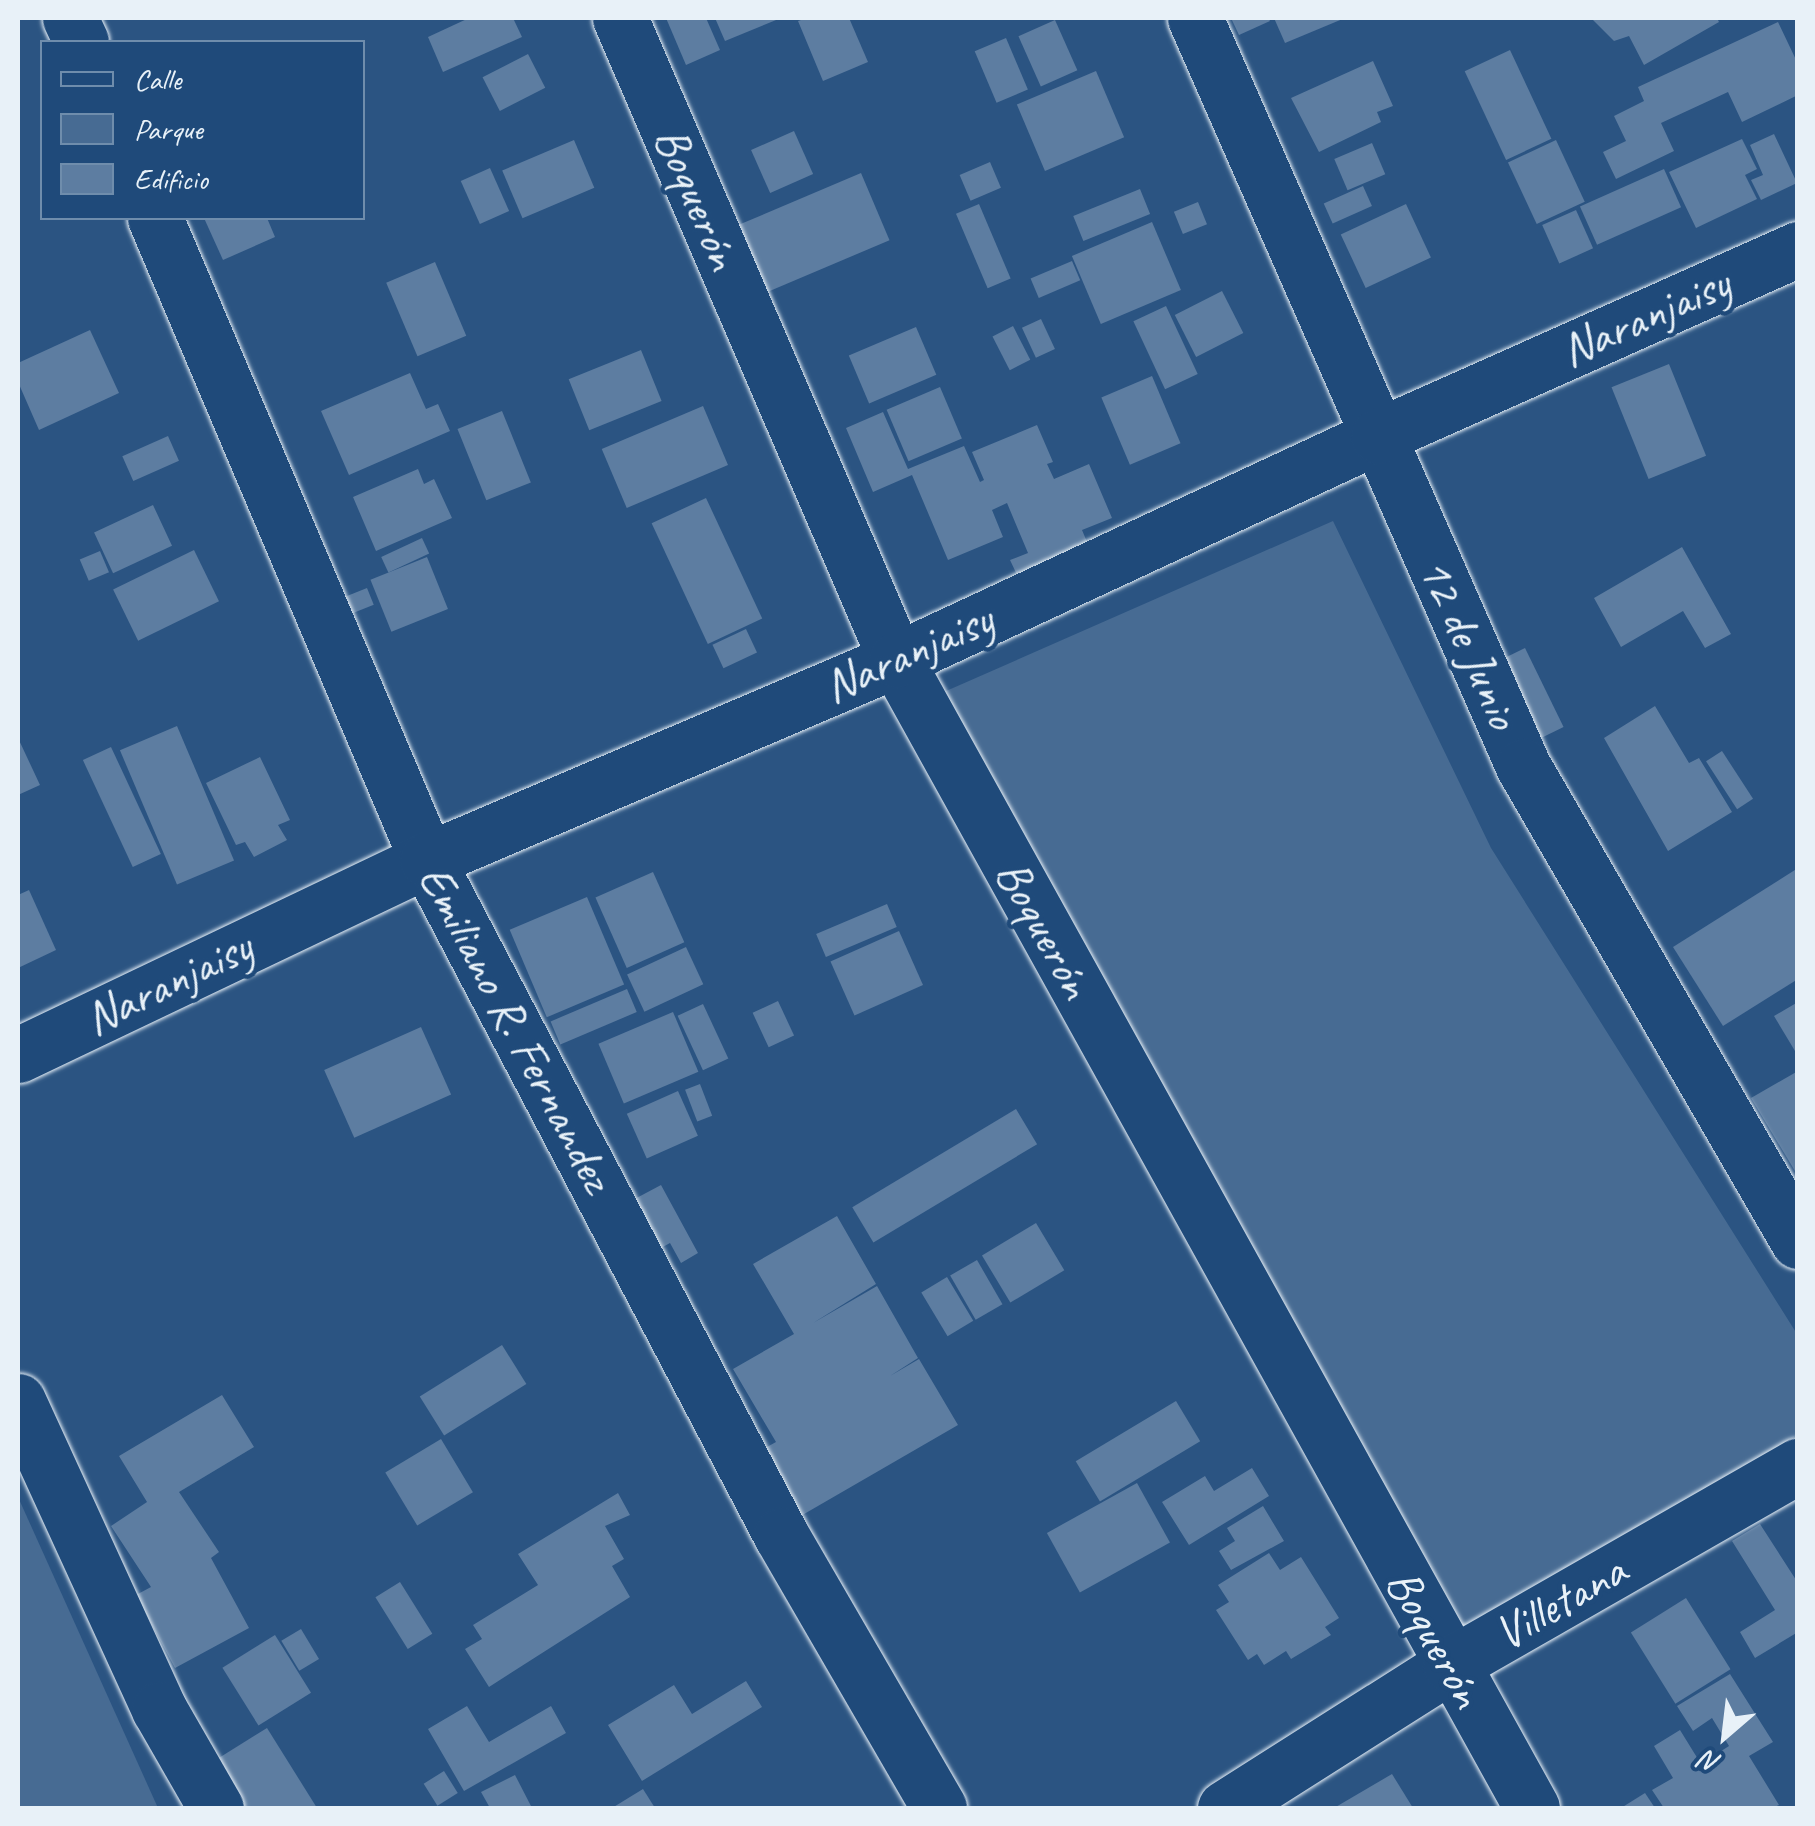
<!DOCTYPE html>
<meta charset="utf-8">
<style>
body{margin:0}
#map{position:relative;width:1815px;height:1826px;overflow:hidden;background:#2b5482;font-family:Caveat,sans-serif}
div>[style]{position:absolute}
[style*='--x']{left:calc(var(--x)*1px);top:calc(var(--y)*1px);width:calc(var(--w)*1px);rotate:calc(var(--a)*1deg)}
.green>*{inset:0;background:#476b93}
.building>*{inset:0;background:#5d7da1;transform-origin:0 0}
.roads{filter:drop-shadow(0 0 2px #e8f1f8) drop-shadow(0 0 2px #e8f1f8)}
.minor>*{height:55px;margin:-27.5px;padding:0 27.5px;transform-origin:27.5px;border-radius:27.5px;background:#1f4a7a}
span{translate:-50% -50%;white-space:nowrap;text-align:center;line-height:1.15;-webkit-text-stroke:9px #1f4a7a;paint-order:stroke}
.street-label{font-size:48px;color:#e8f1f8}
.frame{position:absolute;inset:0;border:20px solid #e8f1f8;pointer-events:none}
.legend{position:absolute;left:40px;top:40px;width:325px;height:180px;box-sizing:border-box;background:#1f4a7a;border:2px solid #6f8dac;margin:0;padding:12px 18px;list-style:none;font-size:30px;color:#e8f1f8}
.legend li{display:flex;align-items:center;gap:20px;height:50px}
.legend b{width:50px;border:2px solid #6f8dac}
.north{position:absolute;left:1675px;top:1686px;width:100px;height:100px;-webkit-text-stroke:8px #1f4a7a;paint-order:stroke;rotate:208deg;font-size:28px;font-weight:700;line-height:40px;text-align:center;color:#e8f1f8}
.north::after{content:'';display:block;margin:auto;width:35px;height:45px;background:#e8f1f8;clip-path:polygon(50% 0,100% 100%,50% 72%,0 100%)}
</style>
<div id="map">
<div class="green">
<i style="clip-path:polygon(1333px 521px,1491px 848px,1797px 1334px,1797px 1435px,1468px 1636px,937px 695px)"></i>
<i style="clip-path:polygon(18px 1497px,158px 1808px,18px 1808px)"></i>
</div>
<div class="building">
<i style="clip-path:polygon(469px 18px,513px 18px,522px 37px,443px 72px,428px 37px)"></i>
<i style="clip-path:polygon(666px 18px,706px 18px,720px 50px,686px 65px)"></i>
<i style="clip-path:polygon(715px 18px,781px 18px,725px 41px)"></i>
<i style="clip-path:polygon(807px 18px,849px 18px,868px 62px,823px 81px,798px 21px)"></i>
<i style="clip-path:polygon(1231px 18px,1268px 18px,1270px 21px,1239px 35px)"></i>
<i style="clip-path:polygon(1274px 18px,1345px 18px,1285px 43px)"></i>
<i style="clip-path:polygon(1591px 18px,1717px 18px,1719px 22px,1644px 65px,1629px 36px,1614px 41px)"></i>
<i style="left:1055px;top:20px;width:55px;height:40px;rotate:66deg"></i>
<i style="clip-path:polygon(1778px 22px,1798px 64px,1798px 95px,1742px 122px,1728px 92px,1661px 123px,1674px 151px,1616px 179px,1603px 152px,1626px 141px,1614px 116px,1644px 101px,1638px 87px)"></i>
<i style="left:1006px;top:38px;width:56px;height:34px;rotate:67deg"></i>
<i style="left:1510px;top:50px;width:98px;height:50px;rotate:65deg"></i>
<i style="left:528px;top:54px;width:38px;height:51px;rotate:63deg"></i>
<i style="clip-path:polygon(1373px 61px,1393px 106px,1377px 112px,1381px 122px,1319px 152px,1291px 98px)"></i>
<i style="left:1096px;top:71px;width:72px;height:86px;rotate:67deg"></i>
<i style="left:794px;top:131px;width:47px;height:47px;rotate:66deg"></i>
<i style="clip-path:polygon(1774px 134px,1797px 183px,1761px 200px,1751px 180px,1763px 175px,1750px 145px)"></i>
<i style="clip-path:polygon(1742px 139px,1757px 169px,1745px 175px,1757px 199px,1696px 228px,1669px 172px)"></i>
<i style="left:574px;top:140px;width:52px;height:78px;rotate:67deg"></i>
<i style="left:1556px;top:140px;width:68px;height:53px;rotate:65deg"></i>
<i style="left:1372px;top:143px;width:34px;height:41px;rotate:67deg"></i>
<i style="left:990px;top:162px;width:28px;height:33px;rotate:67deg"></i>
<i style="left:490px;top:168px;width:47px;height:32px;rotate:66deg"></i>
<i style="left:1664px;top:169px;width:42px;height:92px;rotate:66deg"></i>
<i style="left:861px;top:173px;width:73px;height:134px;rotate:67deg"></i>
<i style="left:1363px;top:186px;width:22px;height:43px;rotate:66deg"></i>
<i style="left:1140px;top:189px;width:27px;height:72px;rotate:68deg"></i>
<i style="left:1198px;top:202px;width:24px;height:26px;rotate:68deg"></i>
<i style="left:979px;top:204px;width:81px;height:25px;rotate:67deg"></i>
<i style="left:1406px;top:204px;width:59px;height:72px;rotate:65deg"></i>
<i style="left:1576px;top:210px;width:42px;height:37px;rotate:66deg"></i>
<i style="clip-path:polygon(204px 218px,267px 218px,275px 237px,223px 260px)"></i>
<i style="left:1152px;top:222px;width:74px;height:87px;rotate:67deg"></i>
<i style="left:1072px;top:261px;width:21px;height:45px;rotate:67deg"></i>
<i style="left:435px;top:262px;width:80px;height:53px;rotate:67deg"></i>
<i style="left:1222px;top:291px;width:47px;height:53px;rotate:63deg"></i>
<i style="left:1166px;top:306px;width:75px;height:36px;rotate:65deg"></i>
<i style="left:1041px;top:319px;width:33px;height:21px;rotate:65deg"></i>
<i style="left:1013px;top:326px;width:38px;height:23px;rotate:63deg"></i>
<i style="left:916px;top:327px;width:52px;height:73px;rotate:67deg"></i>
<i style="clip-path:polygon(90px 330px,119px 393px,39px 430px,18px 382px,18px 363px)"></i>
<i style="left:641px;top:350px;width:55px;height:78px;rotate:68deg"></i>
<i style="left:1669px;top:364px;width:99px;height:62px;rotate:68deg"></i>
<i style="clip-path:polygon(410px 373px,426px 409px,438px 404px,450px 431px,349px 475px,321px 411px)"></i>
<i style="left:1152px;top:376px;width:73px;height:55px;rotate:67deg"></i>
<i style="left:940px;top:387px;width:56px;height:58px;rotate:67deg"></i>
<i style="left:703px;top:406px;width:64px;height:110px;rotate:67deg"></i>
<i style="left:502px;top:411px;width:77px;height:48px;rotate:68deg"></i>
<i style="clip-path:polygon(883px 412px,908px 469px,964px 446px,980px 482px,984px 480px,972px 452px,1037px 425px,1053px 462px,1047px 464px,1054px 479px,1089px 464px,1112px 518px,1082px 530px,1090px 549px,1019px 579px,1010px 560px,1028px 553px,1007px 503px,992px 510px,1003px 537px,948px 560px,912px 475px,873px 492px,846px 428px)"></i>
<i style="left:168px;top:436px;width:27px;height:50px;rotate:66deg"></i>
<i style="clip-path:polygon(418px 469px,424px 484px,434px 479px,452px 518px,376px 551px,353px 497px)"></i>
<i style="left:706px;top:498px;width:133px;height:60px;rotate:65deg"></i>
<i style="left:153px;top:505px;width:45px;height:65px;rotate:65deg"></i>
<i style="left:422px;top:538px;width:17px;height:45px;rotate:65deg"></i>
<i style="clip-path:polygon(1682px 547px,1731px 634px,1705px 648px,1683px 611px,1621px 647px,1594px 598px)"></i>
<i style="left:194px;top:550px;width:57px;height:90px;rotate:64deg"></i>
<i style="left:100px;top:551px;width:23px;height:22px;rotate:67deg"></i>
<i style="left:427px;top:557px;width:56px;height:61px;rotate:68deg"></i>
<i style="left:367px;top:588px;width:18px;height:33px;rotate:68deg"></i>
<i style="left:746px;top:629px;width:26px;height:37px;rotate:65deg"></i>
<i style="left:1525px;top:648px;width:88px;height:33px;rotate:64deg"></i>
<i style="clip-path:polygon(1655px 706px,1689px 763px,1699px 758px,1732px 812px,1668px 851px,1604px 738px)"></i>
<i style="left:177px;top:726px;width:146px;height:62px;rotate:67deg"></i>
<i style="clip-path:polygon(18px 738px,40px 785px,18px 795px)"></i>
<i style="left:111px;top:747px;width:118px;height:31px;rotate:65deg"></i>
<i style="left:1722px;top:751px;width:57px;height:19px;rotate:57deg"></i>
<i style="clip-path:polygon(260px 757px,290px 820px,278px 825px,287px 840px,254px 857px,245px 842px,236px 845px,206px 783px)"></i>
<i style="clip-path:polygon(1798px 868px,1798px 979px,1723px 1026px,1673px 947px)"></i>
<i style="left:653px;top:872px;width:77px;height:63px;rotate:66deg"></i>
<i style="clip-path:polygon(29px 890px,56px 950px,18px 968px,18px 895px)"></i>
<i style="left:587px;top:897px;width:95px;height:84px;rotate:67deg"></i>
<i style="left:887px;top:904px;width:25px;height:77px;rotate:67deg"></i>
<i style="left:899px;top:931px;width:59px;height:75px;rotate:66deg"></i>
<i style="left:686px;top:947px;width:41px;height:65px;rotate:65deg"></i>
<i style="left:627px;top:989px;width:25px;height:83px;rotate:67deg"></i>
<i style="left:778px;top:1001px;width:38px;height:28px;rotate:65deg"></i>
<i style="clip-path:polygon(1798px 1002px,1798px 1056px,1774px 1016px)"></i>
<i style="left:703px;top:1004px;width:60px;height:28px;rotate:65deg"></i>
<i style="left:673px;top:1012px;width:65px;height:81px;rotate:67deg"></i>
<i style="left:421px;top:1027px;width:74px;height:106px;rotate:66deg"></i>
<i style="clip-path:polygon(1798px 1071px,1798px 1176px,1751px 1098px)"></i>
<i style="left:700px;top:1084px;width:34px;height:16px;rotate:69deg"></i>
<i style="left:678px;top:1091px;width:49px;height:56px;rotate:66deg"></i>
<i style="left:1016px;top:1109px;width:41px;height:191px;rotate:59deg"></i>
<i style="clip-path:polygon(661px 1185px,698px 1253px,681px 1263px,670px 1243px,641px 1259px,614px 1210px)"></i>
<i style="clip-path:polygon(837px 1216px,876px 1284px,813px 1323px,877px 1286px,918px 1358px,890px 1376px,919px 1359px,958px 1425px,792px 1521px,754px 1454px,776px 1442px,733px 1369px,794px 1334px,753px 1264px)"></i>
<i style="left:1036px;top:1223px;width:55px;height:63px;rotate:59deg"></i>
<i style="left:977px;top:1260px;width:51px;height:31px;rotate:60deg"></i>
<i style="left:947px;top:1277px;width:51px;height:30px;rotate:59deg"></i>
<i style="left:502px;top:1345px;width:46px;height:97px;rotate:58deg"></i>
<i style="clip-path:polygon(222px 1395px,254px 1447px,179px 1492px,219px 1552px,211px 1558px,249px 1628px,175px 1668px,136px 1595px,151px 1587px,111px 1526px,147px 1502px,119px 1456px)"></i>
<i style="left:1176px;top:1401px;width:47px;height:117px;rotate:59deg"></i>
<i style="left:441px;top:1439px;width:62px;height:65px;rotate:59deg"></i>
<i style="clip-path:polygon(1252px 1468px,1269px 1496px,1189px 1545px,1162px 1502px,1205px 1476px,1214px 1491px)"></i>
<i style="left:1137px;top:1483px;width:68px;height:103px;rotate:61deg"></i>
<i style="clip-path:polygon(618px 1493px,630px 1515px,605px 1526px,624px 1559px,612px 1566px,630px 1597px,489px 1687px,465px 1649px,482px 1639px,473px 1625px,538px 1585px,518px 1554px)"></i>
<i style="clip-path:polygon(1263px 1506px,1284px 1541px,1231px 1570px,1219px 1551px,1235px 1541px,1227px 1528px)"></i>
<i style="clip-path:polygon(1760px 1524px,1798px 1583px,1798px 1632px,1755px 1658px,1740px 1632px,1775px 1610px,1732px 1541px)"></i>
<i style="clip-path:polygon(1269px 1553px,1280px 1570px,1301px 1557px,1339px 1618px,1325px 1627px,1331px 1635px,1291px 1659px,1286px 1651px,1264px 1665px,1257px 1654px,1248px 1660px,1216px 1610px,1229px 1602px,1218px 1585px)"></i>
<i style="left:400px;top:1582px;width:61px;height:29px;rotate:58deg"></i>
<i style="left:1686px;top:1598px;width:84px;height:65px;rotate:58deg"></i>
<i style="left:301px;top:1629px;width:35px;height:23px;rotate:59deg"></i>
<i style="left:275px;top:1635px;width:68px;height:62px;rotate:58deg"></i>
<i style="clip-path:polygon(1730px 1674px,1773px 1742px,1749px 1756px,1779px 1805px,1772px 1808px,1664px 1808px,1652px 1790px,1673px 1778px,1654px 1746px,1680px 1730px,1701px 1764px,1729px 1746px,1712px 1718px,1693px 1731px,1677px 1706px)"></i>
<i style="clip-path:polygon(746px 1681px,762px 1707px,642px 1781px,608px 1725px,674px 1685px,692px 1714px)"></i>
<i style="clip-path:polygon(467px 1706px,489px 1742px,551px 1706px,566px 1733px,464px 1791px,428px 1729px)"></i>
<i style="clip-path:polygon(267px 1728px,317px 1808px,233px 1808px,206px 1766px)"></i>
<i style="left:444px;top:1771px;width:26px;height:24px;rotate:58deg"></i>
<i style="clip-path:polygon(1392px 1774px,1413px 1808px,1334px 1808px)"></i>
<i style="clip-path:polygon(515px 1775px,532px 1808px,490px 1808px,481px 1792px)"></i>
<i style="clip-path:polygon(643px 1789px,655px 1808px,612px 1808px)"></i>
<i style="clip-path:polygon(1645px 1793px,1655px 1808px,1621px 1808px)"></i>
</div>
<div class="roads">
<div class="minor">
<i style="--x:70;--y:18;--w:26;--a:65"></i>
<i style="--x:620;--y:18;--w:699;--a:66.74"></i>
<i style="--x:896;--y:660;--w:1312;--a:61.01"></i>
<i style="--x:1195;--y:18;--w:817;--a:66.32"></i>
<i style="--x:1523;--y:766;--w:549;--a:59.93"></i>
<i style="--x:155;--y:218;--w:697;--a:67.04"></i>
<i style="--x:427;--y:860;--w:762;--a:62.33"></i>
<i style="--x:781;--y:1535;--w:315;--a:59.9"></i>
<i style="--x:18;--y:1055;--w:453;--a:-25.5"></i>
<i style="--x:427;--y:860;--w:510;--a:-23.1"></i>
<i style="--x:896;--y:660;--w:532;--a:-24.93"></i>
<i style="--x:1378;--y:436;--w:460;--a:-24"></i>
<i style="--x:18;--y:1401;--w:339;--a:65.4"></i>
<i style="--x:159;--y:1709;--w:114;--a:60.1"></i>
<i style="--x:1225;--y:1808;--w:267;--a:-32.4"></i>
<i style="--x:1450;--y:1665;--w:401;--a:-29.8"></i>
</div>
</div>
<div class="street-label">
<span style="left:697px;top:198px;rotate:67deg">Boquerón</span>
<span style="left:1645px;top:317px;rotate:-24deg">Naranjaisy</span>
<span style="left:1469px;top:643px;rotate:66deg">12 de Junio</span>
<span style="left:908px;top:653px;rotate:-24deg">Naranjaisy</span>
<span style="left:1044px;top:929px;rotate:61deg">Boquerón</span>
<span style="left:168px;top:983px;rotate:-26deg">Naranjaisy</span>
<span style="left:516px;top:1028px;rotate:62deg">Emiliano R. Fernandez</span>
<span style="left:1560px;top:1602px;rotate:-30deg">Villetana</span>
<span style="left:1435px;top:1638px;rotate:61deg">Boquerón</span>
</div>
<div class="frame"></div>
<ul class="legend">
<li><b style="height:12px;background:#1f4a7a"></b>Calle</li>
<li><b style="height:28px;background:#476b93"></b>Parque</li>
<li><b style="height:28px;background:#5d7da1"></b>Edificio</li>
</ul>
<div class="north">N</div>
</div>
